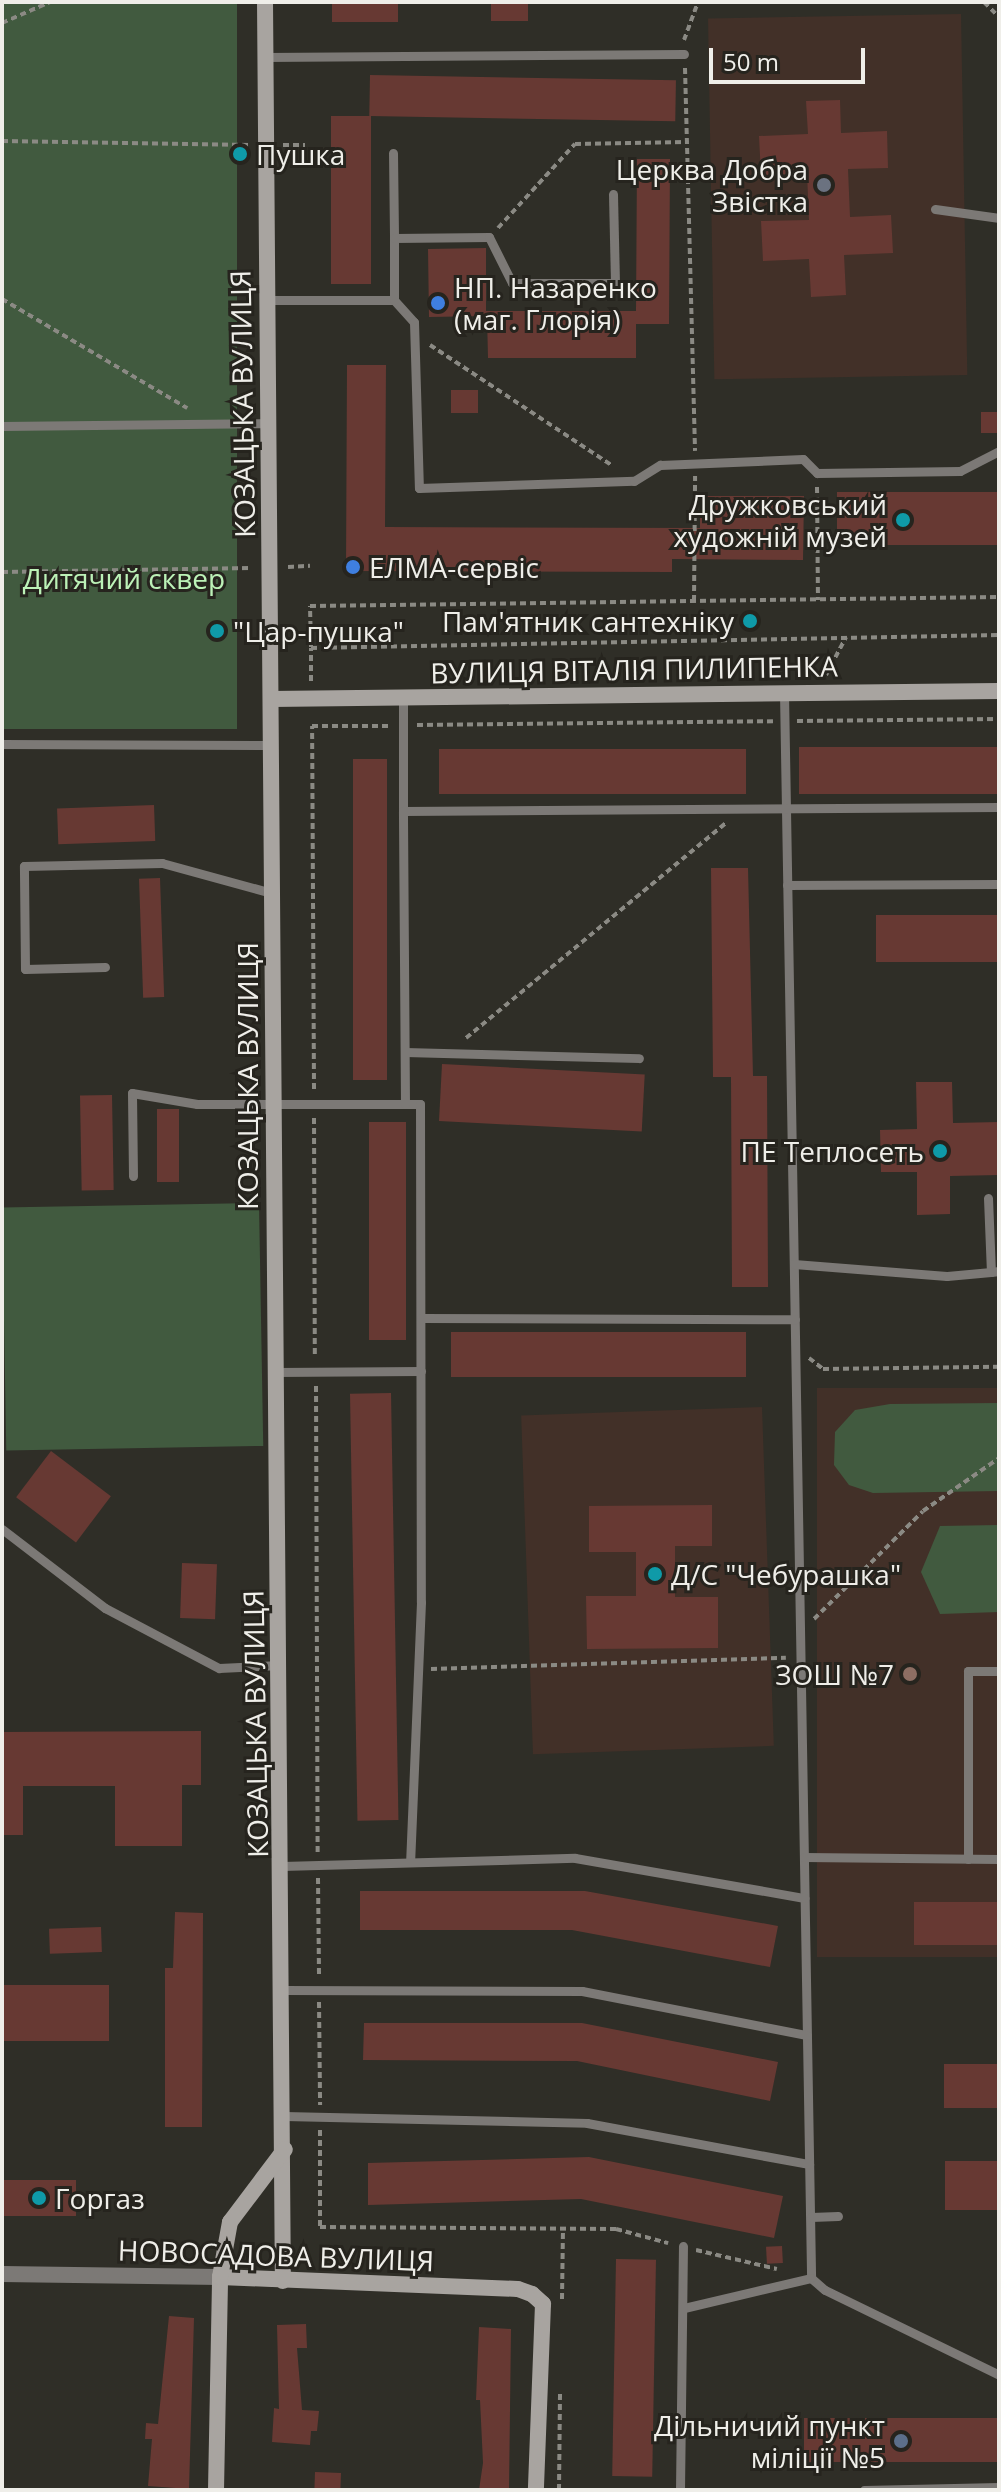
<!DOCTYPE html>
<meta charset="utf-8">
<style>
body{margin:0}
#map{position:relative;width:1001px;height:2492px;overflow:hidden;background:#2f2e27;font-family:"Open Sans",sans-serif}
div>[style]{position:absolute}
[style*='--x']{left:calc(var(--x)*1px);top:calc(var(--y)*1px);width:calc(var(--w)*1px);rotate:calc(var(--a)*1deg)}
.education>*{inset:0;background:#423028;transform-origin:0 0}
.green>*{inset:0;background:#415a3f;transform-origin:0 0}
.building>*{inset:0;background:#673933;transform-origin:0 0}
.path>*{height:4px;margin-top:-2px;transform-origin:0;background:repeating-linear-gradient(90deg,#8b8a84 0 6px,transparent 0 10px)}
.lane>*{height:9px;margin:-4.5px;padding:0 4.5px;transform-origin:4.5px;border-radius:4.5px;background:#7c7976}
.street>*{height:16px;margin:-8px;padding:0 8px;transform-origin:8px;border-radius:8px;background:#7c7976}
.secondary>*{height:16px;margin:-8px;padding:0 8px;transform-origin:8px;border-radius:8px;background:#a8a4a0}
.dots>*{width:22px;height:22px;translate:-50% -50%;box-sizing:border-box;border:4px solid #26241e;border-radius:50%}
span{translate:-50% -50%;white-space:nowrap;text-align:center;line-height:1.15;-webkit-text-stroke:6px #26241e;paint-order:stroke}
.poi-label{font-size:28px;color:#efeee9}
.left{translate:0 -50%;text-align:left}
.right{translate:-100% -50%;text-align:right}
.street-label{font-size:28px;color:#efeee9}
.park-label{font-size:28px;color:#bcf2b7}
.frame{position:absolute;inset:0;border:4px solid #efeee9;pointer-events:none}
.scale{position:absolute;left:709px;top:48px;width:156px;height:36px;box-sizing:border-box;border:4px solid #efeee9;border-top:0;padding-left:10px;font-size:24px;line-height:28px;white-space:nowrap;color:#efeee9;-webkit-text-stroke:6px #26241e;paint-order:stroke}
</style>
<div id="map">
<div class="education">
<i style="left:961px;top:14px;width:361px;height:253px;rotate:89deg"></i>
<i style="left:999px;top:1388px;width:569px;height:182px;rotate:90deg"></i>
<i style="left:762px;top:1407px;width:339px;height:241px;rotate:88deg"></i>
</div>
<div class="green">
<i style="left:2px;top:2px;width:235px;height:727px"></i>
<i style="left:259px;top:1203px;width:243px;height:257px;rotate:89deg"></i>
<i style="clip-path:polygon(999px 1403px,999px 1491px,873px 1493px,849px 1485px,834px 1465px,835px 1432px,855px 1410px,890px 1404px)"></i>
<i style="clip-path:polygon(999px 1525px,999px 1612px,940px 1614px,921px 1572px,940px 1526px)"></i>
</div>
<div class="building">
<i style="left:332px;top:2px;width:66px;height:20px"></i>
<i style="left:491px;top:2px;width:37px;height:19px"></i>
<i style="left:370px;top:75px;width:306px;height:41px;rotate:1deg"></i>
<i style="clip-path:polygon(840px 100px,841px 133px,887px 131px,888px 168px,848px 169px,850px 217px,891px 215px,893px 253px,844px 255px,846px 295px,811px 297px,809px 259px,763px 261px,761px 221px,809px 220px,807px 173px,761px 175px,759px 136px,808px 134px,806px 101px)"></i>
<i style="left:331px;top:116px;width:40px;height:168px"></i>
<i style="clip-path:polygon(637px 159px,670px 159px,669px 324px,636px 324px,636px 358px,488px 358px,487px 316px,429px 317px,428px 249px,486px 248px,486px 311px,636px 311px)"></i>
<i style="clip-path:polygon(347px 365px,386px 365px,385px 527px,700px 528px,700px 496px,804px 496px,803px 560px,672px 559px,672px 572px,346px 571px)"></i>
<i style="left:451px;top:390px;width:27px;height:23px"></i>
<i style="left:981px;top:412px;width:18px;height:21px"></i>
<i style="left:999px;top:492px;width:53px;height:162px;rotate:90deg"></i>
<i style="left:999px;top:747px;width:47px;height:200px;rotate:90deg"></i>
<i style="left:746px;top:749px;width:45px;height:307px;rotate:90deg"></i>
<i style="left:353px;top:759px;width:34px;height:321px"></i>
<i style="left:154px;top:805px;width:36px;height:97px;rotate:88deg"></i>
<i style="clip-path:polygon(711px 868px,748px 868px,753px 1076px,767px 1076px,768px 1287px,732px 1287px,731px 1077px,713px 1077px)"></i>
<i style="left:160px;top:878px;width:119px;height:21px;rotate:88deg"></i>
<i style="left:876px;top:915px;width:123px;height:47px"></i>
<i style="left:442px;top:1064px;width:203px;height:57px;rotate:3deg"></i>
<i style="clip-path:polygon(916px 1082px,952px 1082px,953px 1123px,999px 1122px,999px 1175px,950px 1176px,950px 1214px,917px 1215px,917px 1172px,881px 1172px,880px 1130px,917px 1129px)"></i>
<i style="left:112px;top:1095px;width:95px;height:32px;rotate:89deg"></i>
<i style="left:157px;top:1109px;width:22px;height:73px"></i>
<i style="left:369px;top:1122px;width:37px;height:218px"></i>
<i style="left:746px;top:1332px;width:45px;height:295px;rotate:90deg"></i>
<i style="left:391px;top:1393px;width:427px;height:41px;rotate:89deg"></i>
<i style="left:51px;top:1451px;width:75px;height:58px;rotate:37deg"></i>
<i style="clip-path:polygon(712px 1505px,712px 1546px,675px 1546px,675px 1597px,718px 1597px,718px 1648px,587px 1649px,586px 1596px,636px 1596px,636px 1552px,589px 1552px,589px 1506px)"></i>
<i style="left:182px;top:1563px;width:35px;height:55px;rotate:2deg"></i>
<i style="clip-path:polygon(201px 1731px,201px 1785px,182px 1785px,182px 1846px,115px 1846px,115px 1786px,23px 1786px,23px 1835px,2px 1835px,2px 1732px)"></i>
<i style="clip-path:polygon(360px 1891px,585px 1891px,778px 1926px,770px 1967px,572px 1930px,360px 1930px)"></i>
<i style="left:999px;top:1902px;width:43px;height:85px;rotate:90deg"></i>
<i style="clip-path:polygon(175px 1912px,203px 1913px,202px 2127px,165px 2127px,165px 1968px,173px 1968px)"></i>
<i style="left:101px;top:1927px;width:25px;height:52px;rotate:88deg"></i>
<i style="left:109px;top:1985px;width:56px;height:107px;rotate:90deg"></i>
<i style="clip-path:polygon(364px 2023px,582px 2023px,778px 2062px,770px 2101px,577px 2061px,363px 2060px)"></i>
<i style="left:944px;top:2064px;width:55px;height:44px"></i>
<i style="clip-path:polygon(589px 2157px,783px 2196px,774px 2238px,581px 2199px,368px 2205px,368px 2163px)"></i>
<i style="left:945px;top:2161px;width:54px;height:49px"></i>
<i style="left:2px;top:2180px;width:74px;height:36px"></i>
<i style="left:782px;top:2246px;width:17px;height:16px;rotate:87deg"></i>
<i style="left:616px;top:2259px;width:40px;height:217px;rotate:1deg"></i>
<i style="clip-path:polygon(169px 2316px,194px 2318px,189px 2489px,148px 2486px,152px 2439px,145px 2439px,146px 2423px,158px 2424px)"></i>
<i style="clip-path:polygon(306px 2324px,307px 2348px,297px 2348px,302px 2410px,319px 2411px,317px 2431px,311px 2431px,310px 2445px,272px 2442px,274px 2408px,279px 2409px,277px 2325px)"></i>
<i style="clip-path:polygon(479px 2327px,511px 2329px,509px 2490px,479px 2490px,483px 2463px,480px 2400px,476px 2400px)"></i>
<i style="left:999px;top:2418px;width:44px;height:195px;rotate:90deg"></i>
<i style="left:315px;top:2472px;width:26px;height:16px;rotate:2deg"></i>
</div>
<div class="path">
<i style="--x:984;--y:2;--w:21;--a:45"></i>
<i style="--x:2;--y:23;--w:52;--a:-23.6"></i>
<i style="--x:684;--y:40;--w:40;--a:-69.8"></i>
<i style="--x:685;--y:68;--w:383;--a:88.5"></i>
<i style="--x:2;--y:141;--w:248;--a:0.9"></i>
<i style="--x:283;--y:145;--w:22;--a:0"></i>
<i style="--x:498;--y:228;--w:114;--a:-47.5"></i>
<i style="--x:575;--y:144;--w:111;--a:-1"></i>
<i style="--x:2;--y:299;--w:215;--a:30.5"></i>
<i style="--x:430;--y:345;--w:219;--a:33.5"></i>
<i style="--x:817;--y:487;--w:113;--a:89.5"></i>
<i style="--x:288;--y:567;--w:22;--a:-3"></i>
<i style="--x:2;--y:572;--w:249;--a:-0.9"></i>
<i style="--x:694;--y:601;--w:125;--a:-89.5"></i>
<i style="--x:311;--y:647;--w:41;--a:-91.4"></i>
<i style="--x:310;--y:606;--w:689;--a:-0.75"></i>
<i style="--x:826;--y:675;--w:43;--a:-62.2"></i>
<i style="--x:311;--y:681;--w:33;--a:-90"></i>
<i style="--x:311;--y:648;--w:688;--a:-1.08"></i>
<i style="--x:797;--y:721;--w:202;--a:-0.6"></i>
<i style="--x:417;--y:725;--w:356;--a:-0.6"></i>
<i style="--x:466;--y:1038;--w:339;--a:-39.6"></i>
<i style="--x:314;--y:1089;--w:363;--a:-90.3"></i>
<i style="--x:312;--y:726;--w:77;--a:0"></i>
<i style="--x:314;--y:1118;--w:239;--a:89.8"></i>
<i style="--x:809;--y:1358;--w:18;--a:38"></i>
<i style="--x:823;--y:1369;--w:176;--a:-0.7"></i>
<i style="--x:316;--y:1386;--w:467;--a:89.8"></i>
<i style="--x:814;--y:1619;--w:153;--a:-44.7"></i>
<i style="--x:923;--y:1511;--w:93;--a:-34.9"></i>
<i style="--x:431;--y:1669;--w:355;--a:-1.8"></i>
<i style="--x:318;--y:1878;--w:99;--a:89.4"></i>
<i style="--x:319;--y:2002;--w:103;--a:89.4"></i>
<i style="--x:320;--y:2130;--w:97;--a:90"></i>
<i style="--x:320;--y:2227;--w:296;--a:0.4"></i>
<i style="--x:616;--y:2229;--w:54;--a:15.1"></i>
<i style="--x:696;--y:2250;--w:83;--a:13.2"></i>
<i style="--x:562;--y:2299;--w:70;--a:-89.2"></i>
<i style="--x:559;--y:2490;--w:99;--a:-89.4"></i>
</div>
<div class="lane">
<i style="--x:265;--y:57;--w:419;--a:-0.4"></i>
<i style="--x:393;--y:153;--w:85;--a:89.3"></i>
<i style="--x:935;--y:209;--w:65;--a:8"></i>
<i style="--x:267;--y:300;--w:127;--a:0"></i>
<i style="--x:394;--y:300;--w:30;--a:48"></i>
<i style="--x:414;--y:322;--w:166;--a:88.3"></i>
<i style="--x:419;--y:488;--w:215;--a:-1.9"></i>
<i style="--x:634;--y:481;--w:31;--a:-32"></i>
<i style="--x:660;--y:465;--w:143;--a:-2.4"></i>
<i style="--x:803;--y:459;--w:20;--a:45"></i>
<i style="--x:817;--y:473;--w:143;--a:-0.8"></i>
<i style="--x:960;--y:471;--w:44;--a:-27.1"></i>
<i style="--x:394;--y:300;--w:62;--a:-90"></i>
<i style="--x:394;--y:238;--w:95;--a:-0.6"></i>
<i style="--x:489;--y:237;--w:51;--a:63.4"></i>
<i style="--x:512;--y:283;--w:103;--a:0"></i>
<i style="--x:615;--y:283;--w:89;--a:-91.3"></i>
<i style="--x:2;--y:426;--w:266;--a:-0.6"></i>
<i style="--x:784;--y:693;--w:1585;--a:89.02"></i>
<i style="--x:811;--y:2278;--w:18;--a:41"></i>
<i style="--x:825;--y:2290;--w:194;--a:26"></i>
<i style="--x:403;--y:697;--w:114;--a:90"></i>
<i style="--x:2;--y:744;--w:269;--a:0.2"></i>
<i style="--x:787;--y:885;--w:212;--a:-0.3"></i>
<i style="--x:105;--y:967;--w:80;--a:178.6"></i>
<i style="--x:25;--y:969;--w:103;--a:-90.6"></i>
<i style="--x:24;--y:866;--w:138;--a:-1.2"></i>
<i style="--x:162;--y:863;--w:114;--a:15.3"></i>
<i style="--x:405;--y:1052;--w:234;--a:1.5"></i>
<i style="--x:405;--y:1104;--w:15;--a:0"></i>
<i style="--x:420;--y:1104;--w:498;--a:89.9"></i>
<i style="--x:421;--y:1602;--w:260;--a:92.4"></i>
<i style="--x:133;--y:1176;--w:83;--a:-90.7"></i>
<i style="--x:132;--y:1093;--w:66;--a:9.6"></i>
<i style="--x:197;--y:1104;--w:208;--a:0"></i>
<i style="--x:405;--y:1104;--w:293;--a:-90.4"></i>
<i style="--x:403;--y:811;--w:596;--a:-0.38"></i>
<i style="--x:988;--y:1198;--w:74;--a:87.7"></i>
<i style="--x:991;--y:1272;--w:8;--a:-7"></i>
<i style="--x:794;--y:1264;--w:153;--a:4.5"></i>
<i style="--x:947;--y:1276;--w:44;--a:-5.2"></i>
<i style="--x:421;--y:1318;--w:374;--a:0.2"></i>
<i style="--x:276;--y:1372;--w:145;--a:-0.4"></i>
<i style="--x:2;--y:1529;--w:130;--a:37.5"></i>
<i style="--x:105;--y:1608;--w:129;--a:27.8"></i>
<i style="--x:219;--y:1668;--w:61;--a:-2.8"></i>
<i style="--x:804;--y:1857;--w:195;--a:0.6"></i>
<i style="--x:968;--y:1859;--w:188;--a:-90"></i>
<i style="--x:968;--y:1671;--w:31;--a:0"></i>
<i style="--x:282;--y:1866;--w:293;--a:-1.6"></i>
<i style="--x:575;--y:1858;--w:233;--a:9.9"></i>
<i style="--x:283;--y:1990;--w:299;--a:0.2"></i>
<i style="--x:582;--y:1991;--w:229;--a:11.1"></i>
<i style="--x:284;--y:2116;--w:303;--a:1.3"></i>
<i style="--x:587;--y:2123;--w:226;--a:10.5"></i>
<i style="--x:811;--y:2217;--w:27;--a:-2"></i>
<i style="--x:684;--y:2308;--w:130;--a:-13.3"></i>
<i style="--x:680;--y:2490;--w:244;--a:-89.3"></i>
<i style="--x:864;--y:2490;--w:135;--a:-1.3"></i>
</div>
<div class="street">
<i style="--x:2;--y:2274;--w:218;--a:0.8"></i>
</div>
<div class="secondary">
<i style="--x:265;--y:2;--w:2279;--a:89.55"></i>
<i style="--x:271;--y:699;--w:728;--a:-0.63"></i>
<i style="--x:220;--y:2277;--w:298;--a:2.3"></i>
<i style="--x:518;--y:2289;--w:15;--a:20"></i>
<i style="--x:532;--y:2294;--w:15;--a:42"></i>
<i style="--x:543;--y:2304;--w:186;--a:92.2"></i>
<i style="--x:216;--y:2490;--w:213;--a:-88.9"></i>
<i style="--x:220;--y:2277;--w:56;--a:-79.7"></i>
<i style="--x:230;--y:2222;--w:91;--a:-53"></i>
</div>
<div class="dots">
<i style="left:240px;top:154px;background:#0f9aa8"></i>
<i style="left:824px;top:185px;background:#6b7280"></i>
<i style="left:438px;top:303px;background:#3f7fe0"></i>
<i style="left:903px;top:520px;background:#0f9aa8"></i>
<i style="left:353px;top:567px;background:#3f7fe0"></i>
<i style="left:750px;top:621px;background:#0f9aa8"></i>
<i style="left:217px;top:631px;background:#0f9aa8"></i>
<i style="left:940px;top:1151px;background:#0f9aa8"></i>
<i style="left:655px;top:1574px;background:#0f9aa8"></i>
<i style="left:910px;top:1674px;background:#8d6e63"></i>
<i style="left:39px;top:2198px;background:#0f9aa8"></i>
<i style="left:901px;top:2441px;background:#5c6f8a"></i>
</div>
<div class="poi-label">
<span class="left" style="left:256px;top:154px">Пушка</span>
<span class="right" style="left:808px;top:185px">Церква Добра<br>Звістка</span>
<span class="left" style="left:454px;top:303px">НП. Назаренко<br>(маг. Глорія)</span>
<span class="right" style="left:887px;top:520px">Дружковський<br>художній музей</span>
<span class="left" style="left:369px;top:567px">ЕЛМА-сервіс</span>
<span class="right" style="left:734px;top:621px">Пам'ятник сантехніку</span>
<span class="left" style="left:233px;top:631px">"Цар-пушка"</span>
<span class="right" style="left:924px;top:1151px">ПЕ Теплосеть</span>
<span class="left" style="left:671px;top:1574px">Д/С "Чебурашка"</span>
<span class="right" style="left:894px;top:1674px">ЗОШ №7</span>
<span class="left" style="left:55px;top:2198px">Горгаз</span>
<span class="right" style="left:885px;top:2441px">Дільничий пункт<br>міліції №5</span>
</div>
<div class="street-label">
<span style="left:242px;top:404px;rotate:-91deg">КОЗАЦЬКА ВУЛИЦЯ</span>
<span style="left:634px;top:669px;rotate:-1deg">ВУЛИЦЯ ВІТАЛІЯ ПИЛИПЕНКА</span>
<span style="left:247px;top:1076px;rotate:-90deg">КОЗАЦЬКА ВУЛИЦЯ</span>
<span style="left:255px;top:1724px;rotate:-91deg">КОЗАЦЬКА ВУЛИЦЯ</span>
<span style="left:276px;top:2255px;rotate:2deg">НОВОСАДОВА ВУЛИЦЯ</span>
</div>
<div class="park-label">
<span style="left:124px;top:578px">Дитячий сквер</span>
</div>
<div class="frame"></div>
<div class="scale">50 m</div>
</div>
